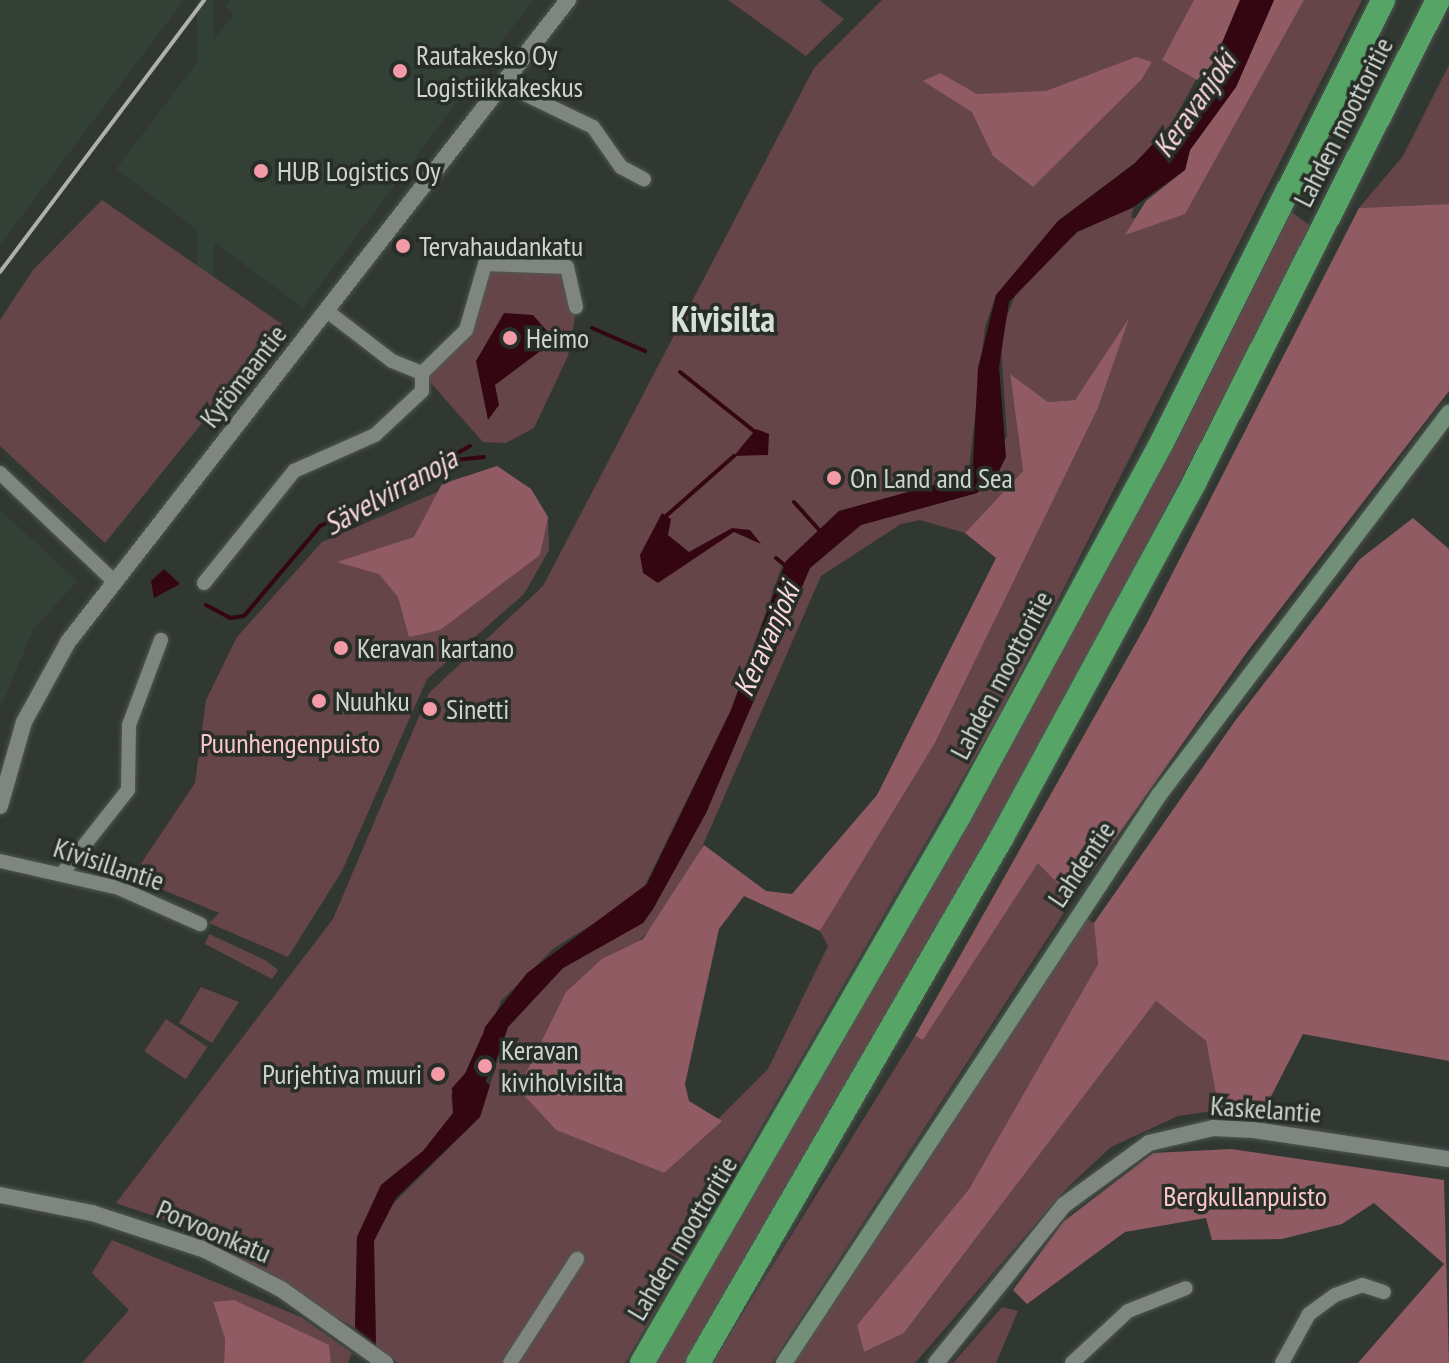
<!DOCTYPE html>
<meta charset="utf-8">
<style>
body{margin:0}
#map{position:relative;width:1449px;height:1363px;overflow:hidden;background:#313832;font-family:"PT Sans Narrow",sans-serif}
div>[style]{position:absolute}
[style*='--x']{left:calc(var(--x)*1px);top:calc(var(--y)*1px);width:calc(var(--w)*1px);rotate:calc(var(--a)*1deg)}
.built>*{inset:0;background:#334035;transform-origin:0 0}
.green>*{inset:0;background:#664549;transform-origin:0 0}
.forest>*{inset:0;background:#915b63}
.water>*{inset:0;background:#330612}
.stream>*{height:4px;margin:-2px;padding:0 2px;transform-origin:2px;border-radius:2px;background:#330612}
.river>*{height:22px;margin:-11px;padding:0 11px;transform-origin:11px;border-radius:11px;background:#330612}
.roads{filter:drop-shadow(0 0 2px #505651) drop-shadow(0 0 2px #505651)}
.minor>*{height:14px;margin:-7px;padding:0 7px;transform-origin:7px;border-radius:7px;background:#7e867f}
.tertiary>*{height:16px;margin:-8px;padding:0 8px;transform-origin:8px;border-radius:8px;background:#7e867f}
.secondary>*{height:16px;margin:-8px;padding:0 8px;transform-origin:8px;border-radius:8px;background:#728f78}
.motorway>*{height:24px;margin:-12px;padding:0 12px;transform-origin:12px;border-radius:12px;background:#56a466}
.rail>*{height:4px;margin:-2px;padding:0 2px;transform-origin:2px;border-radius:2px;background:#acb1ac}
.dots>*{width:22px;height:22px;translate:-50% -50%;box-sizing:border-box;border:4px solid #272e28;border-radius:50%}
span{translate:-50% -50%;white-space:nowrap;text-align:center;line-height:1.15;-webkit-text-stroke:7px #272e28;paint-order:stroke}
.poi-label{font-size:28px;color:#d0d4d0}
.left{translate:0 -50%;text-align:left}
.right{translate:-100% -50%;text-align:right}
.street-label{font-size:28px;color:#d0d4d0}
.park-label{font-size:28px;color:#fac5cb}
.water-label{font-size:30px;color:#fbd7db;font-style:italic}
.district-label{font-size:36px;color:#d7e0d8;font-weight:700}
</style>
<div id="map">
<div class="built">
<i style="clip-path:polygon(0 0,184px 0,0 245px)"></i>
<i style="left:197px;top:0;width:17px;height:329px"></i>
<i style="clip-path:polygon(231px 0,533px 0,303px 308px,116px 169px,234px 14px,226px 6px)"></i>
<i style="clip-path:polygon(0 510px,77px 581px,33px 630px,0 709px)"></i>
</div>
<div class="green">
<i style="clip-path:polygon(728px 0,819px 0,844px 19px,806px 56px)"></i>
<i style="clip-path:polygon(882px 0,1240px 0,1171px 125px,1135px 163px,1058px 221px,996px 295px,985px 327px,969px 469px,960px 478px,839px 511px,782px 566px,731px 710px,640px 895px,554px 948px,501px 1001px,476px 1061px,451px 1095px,453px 1113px,423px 1151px,381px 1185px,357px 1237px,355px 1328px,198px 1240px,200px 1232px,116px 1203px,333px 919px,429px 693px,543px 586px,814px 68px)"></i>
<i style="clip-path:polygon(evenodd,1304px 0,1362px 0,1001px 712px,625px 1363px,398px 1363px,376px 1346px,374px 1241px,385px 1212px,480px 1117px,508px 1027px,563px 968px,643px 923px,653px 909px,706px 813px,810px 568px,861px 525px,977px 493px,1007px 436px,1000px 333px,1019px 286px,1077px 232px,1134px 206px,1131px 218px,1184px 214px,1304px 0,1127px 321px,1098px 408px,935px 743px,820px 931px,828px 946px,768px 1069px,664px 1173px,556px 1130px,518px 1089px,540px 1044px,661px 918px,688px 879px,821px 576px,901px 524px,920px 520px,965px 533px,1023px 471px,1010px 375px,1048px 402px,1075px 400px,1127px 321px)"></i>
<i style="clip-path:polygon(1449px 65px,1449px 204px,1359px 208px,1403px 156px)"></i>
<i style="clip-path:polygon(102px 200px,282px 324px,105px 543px,0 446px,0 320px,33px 270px)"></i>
<i style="clip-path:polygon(1289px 210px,1313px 228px,1002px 819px,688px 1363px,652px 1363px)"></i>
<i style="clip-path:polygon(485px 264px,567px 267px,576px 311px,568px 356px,534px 428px,506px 443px,483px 442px,422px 373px,466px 330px)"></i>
<i style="clip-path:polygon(497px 466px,531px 489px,548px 517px,549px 550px,524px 594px,427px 679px,342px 871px,288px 957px,209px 923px,219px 913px,132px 877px,195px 783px,206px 700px,237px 637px,322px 542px)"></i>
<i style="clip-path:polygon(1065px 821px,1059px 884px,1073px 899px,772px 1363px,712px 1363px,915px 1036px,923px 1040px)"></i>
<i style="clip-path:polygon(1087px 919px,1094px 923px,1098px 964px,969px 1189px,857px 1325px,864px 1352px,905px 1332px,1156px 1001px,1206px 1041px,1219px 1110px,1178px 1116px,1111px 1147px,1065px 1190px,915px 1363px,794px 1363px)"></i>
<i style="clip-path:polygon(209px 934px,265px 960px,278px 970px,272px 979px,205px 944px)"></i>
<i style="clip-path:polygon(201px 987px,239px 1002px,212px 1043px,179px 1023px)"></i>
<i style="left:166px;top:1019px;width:50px;height:39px;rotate:34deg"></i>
<i style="clip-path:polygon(112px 1240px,301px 1317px,352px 1353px,348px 1363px,331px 1363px,328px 1345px,213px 1303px,225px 1339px,224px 1363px,82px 1363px,129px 1310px,92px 1273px)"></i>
<i style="clip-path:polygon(1002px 1307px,1018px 1311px,996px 1363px,953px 1363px)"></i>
</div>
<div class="forest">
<i style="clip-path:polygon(1194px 0,1240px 0,1214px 62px,1197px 80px,1162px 60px)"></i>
<i style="clip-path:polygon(1274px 0,1304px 0,1185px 214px,1125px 235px,1146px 201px,1185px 170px,1190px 150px,1236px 87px)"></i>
<i style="clip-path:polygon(1136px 57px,1152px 62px,1141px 80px,1033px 187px,993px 156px,972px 112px,923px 81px,940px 73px,977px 94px,1046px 91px)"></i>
<i style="clip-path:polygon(1449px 204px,1449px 391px,1247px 652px,1073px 899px,1038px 863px,923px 1040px,915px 1036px,1147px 623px,1359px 208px)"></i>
<i style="clip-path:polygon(1129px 318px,1098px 408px,935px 743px,820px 931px,744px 896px,719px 929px,685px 1084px,689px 1101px,722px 1121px,664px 1173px,556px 1130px,518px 1089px,566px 992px,602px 959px,643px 939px,704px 845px,766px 891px,792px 894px,877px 795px,996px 558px,965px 533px,1023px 471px,1010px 374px,1048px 402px,1075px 400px)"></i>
<i style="clip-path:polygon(497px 466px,531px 489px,548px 517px,540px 555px,440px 630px,409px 637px,398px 597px,379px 574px,337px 562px,414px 537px,442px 484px)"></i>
<i style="clip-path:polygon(1413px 518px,1449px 549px,1449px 1061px,1303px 1034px,1263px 1112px,1219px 1110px,1206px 1041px,1156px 1001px,904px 1333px,864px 1352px,857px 1325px,969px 1189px,1098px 964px,1094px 923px,1235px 721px,1360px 559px)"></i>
<i style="clip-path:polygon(1231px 1149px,1444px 1180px,1449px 1363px,1358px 1363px,1444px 1264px,1374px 1203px,1342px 1224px,1282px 1239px,1212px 1240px,1206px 1218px,1125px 1232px,1027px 1304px,1013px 1290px,1063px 1222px,1153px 1153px)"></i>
<i style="clip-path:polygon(234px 1300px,329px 1345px,331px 1363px,224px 1363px,225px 1339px,213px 1302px)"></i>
</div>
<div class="water">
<i style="clip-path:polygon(1240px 0,1274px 0,1236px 87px,1190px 150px,1185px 170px,1132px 208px,1077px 232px,1009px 302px,999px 367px,1006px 457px,996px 477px,977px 493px,861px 525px,810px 568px,706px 813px,653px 909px,643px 923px,563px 968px,508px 1027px,492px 1072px,476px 1061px,485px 1027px,527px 973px,647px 884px,731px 710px,786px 561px,839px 511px,959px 478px,973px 464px,978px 368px,996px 295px,1058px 221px,1135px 163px,1171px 125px,1214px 62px)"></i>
<i style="clip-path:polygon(504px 313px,533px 315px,555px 340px,495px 385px,499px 405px,488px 420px,476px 361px)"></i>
<i style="clip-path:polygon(756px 429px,769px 434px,768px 455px,734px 456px)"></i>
<i style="clip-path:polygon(416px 472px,400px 501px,362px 505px,371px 495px)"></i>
<i style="clip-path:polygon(662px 513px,671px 519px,668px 535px,689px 552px,732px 528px,750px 530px,761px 544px,734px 532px,658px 583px,643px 573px,640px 555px)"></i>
<i style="clip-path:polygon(164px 569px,180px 584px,154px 598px,151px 581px)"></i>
<i style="clip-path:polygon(468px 1070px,490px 1085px,480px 1117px,396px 1198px,374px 1241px,376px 1346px,355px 1328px,357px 1237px,381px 1185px,423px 1151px,453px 1113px,452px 1088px)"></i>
</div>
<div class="stream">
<i style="--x:592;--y:328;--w:58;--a:23.5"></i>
<i style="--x:680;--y:372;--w:95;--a:38.6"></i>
<i style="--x:455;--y:460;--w:29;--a:-6"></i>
<i style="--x:415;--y:477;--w:63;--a:-29.4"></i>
<i style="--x:794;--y:502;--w:40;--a:48"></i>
<i style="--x:666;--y:516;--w:91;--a:-41.4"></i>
<i style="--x:776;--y:558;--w:13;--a:39"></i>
<i style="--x:206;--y:605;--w:27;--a:28"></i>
<i style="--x:230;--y:618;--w:14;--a:-8"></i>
<i style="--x:244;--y:616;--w:118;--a:-49.8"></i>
<i style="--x:320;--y:526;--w:49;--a:-26.6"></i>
</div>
<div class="river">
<i style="--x:464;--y:1103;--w:69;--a:-66"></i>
</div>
<div class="roads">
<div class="minor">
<i style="--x:506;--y:85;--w:97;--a:25.8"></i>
<i style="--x:593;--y:127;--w:49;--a:55"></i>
<i style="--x:621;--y:167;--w:26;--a:28"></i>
<i style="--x:327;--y:311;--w:82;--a:37.6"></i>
<i style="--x:392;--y:361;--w:32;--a:22"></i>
<i style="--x:422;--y:373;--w:62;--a:-44.3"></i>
<i style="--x:466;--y:330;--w:69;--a:-73.9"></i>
<i style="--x:485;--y:264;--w:82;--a:2.1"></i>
<i style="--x:567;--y:267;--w:41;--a:77.3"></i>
<i style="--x:0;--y:473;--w:157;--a:43.5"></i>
<i style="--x:204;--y:583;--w:144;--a:-51.2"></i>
<i style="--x:294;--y:471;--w:89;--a:-24"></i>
<i style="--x:375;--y:435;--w:64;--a:-43.1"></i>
<i style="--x:422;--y:391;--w:18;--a:-90"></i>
<i style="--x:0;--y:861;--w:122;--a:12.8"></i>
<i style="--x:119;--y:888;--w:89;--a:24"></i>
<i style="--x:64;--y:871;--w:103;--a:-51.7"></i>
<i style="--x:128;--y:790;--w:65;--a:-89.1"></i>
<i style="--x:129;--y:725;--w:91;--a:-69.4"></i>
<i style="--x:510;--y:1363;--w:124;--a:-57.2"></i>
<i style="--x:1072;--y:1363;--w:76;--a:-42.9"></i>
<i style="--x:1128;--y:1311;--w:62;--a:-21.6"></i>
<i style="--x:1282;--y:1363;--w:56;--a:-61.1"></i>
<i style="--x:1309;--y:1314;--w:32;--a:-36"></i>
<i style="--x:1335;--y:1295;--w:29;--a:-20"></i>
<i style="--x:1362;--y:1285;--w:23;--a:18"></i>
</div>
<div class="tertiary">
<i style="--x:0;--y:806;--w:87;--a:-74.1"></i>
<i style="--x:24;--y:722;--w:91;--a:-61.2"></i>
<i style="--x:68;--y:642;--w:814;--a:-52.09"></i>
<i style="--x:0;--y:1195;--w:94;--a:11.1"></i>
<i style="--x:92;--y:1213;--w:119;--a:18.1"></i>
<i style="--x:205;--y:1250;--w:85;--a:27.2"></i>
<i style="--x:281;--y:1289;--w:128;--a:35.4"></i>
<i style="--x:936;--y:1363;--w:203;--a:-51"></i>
<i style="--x:1064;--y:1205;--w:105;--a:-36.1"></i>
<i style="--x:1149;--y:1143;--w:66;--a:-13.2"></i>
<i style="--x:1213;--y:1128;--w:41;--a:2.8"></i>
<i style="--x:1254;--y:1130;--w:197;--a:8.5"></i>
</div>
<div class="secondary">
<i style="--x:784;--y:1363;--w:681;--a:-56.57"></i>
<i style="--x:1159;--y:795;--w:480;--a:-52.8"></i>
</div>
<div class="motorway">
<i style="--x:642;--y:1363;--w:632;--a:-59.91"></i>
<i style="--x:959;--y:816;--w:423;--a:-61.5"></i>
<i style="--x:1161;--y:444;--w:496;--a:-63.4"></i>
<i style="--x:698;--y:1363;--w:608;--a:-59.97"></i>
<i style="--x:1002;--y:837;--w:403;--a:-61.5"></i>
<i style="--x:1194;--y:483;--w:541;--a:-63.2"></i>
</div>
</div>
<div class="rail">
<i style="--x:0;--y:272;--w:340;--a:-53.1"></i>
</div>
<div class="dots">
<i style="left:400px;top:71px;background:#f39aa7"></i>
<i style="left:261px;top:171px;background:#f39aa7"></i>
<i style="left:403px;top:246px;background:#f39aa7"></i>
<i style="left:510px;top:338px;background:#f39aa7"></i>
<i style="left:834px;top:478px;background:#f39aa7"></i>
<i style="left:341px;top:648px;background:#f39aa7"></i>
<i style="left:319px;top:701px;background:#f39aa7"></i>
<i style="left:430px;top:709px;background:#f39aa7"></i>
<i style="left:485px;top:1066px;background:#f39aa7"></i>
<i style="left:438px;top:1074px;background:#f39aa7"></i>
</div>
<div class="poi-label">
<span class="left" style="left:416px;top:71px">Rautakesko Oy<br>Logistiikkakeskus</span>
<span class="left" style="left:277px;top:171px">HUB Logistics Oy</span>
<span class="left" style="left:419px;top:246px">Tervahaudankatu</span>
<span class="left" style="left:526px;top:338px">Heimo</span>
<span class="left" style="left:850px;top:478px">On Land and Sea</span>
<span class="left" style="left:357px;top:648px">Keravan kartano</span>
<span class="left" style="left:335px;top:701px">Nuuhku</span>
<span class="left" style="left:446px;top:709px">Sinetti</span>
<span class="left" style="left:501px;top:1066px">Keravan<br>kiviholvisilta</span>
<span class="right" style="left:422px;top:1074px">Purjehtiva muuri</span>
</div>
<div class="street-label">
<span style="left:1343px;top:122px;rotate:-63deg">Lahden moottoritie</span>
<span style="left:243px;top:376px;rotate:-52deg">Kytömaantie</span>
<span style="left:1001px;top:675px;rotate:-62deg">Lahden moottoritie</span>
<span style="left:109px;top:864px;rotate:18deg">Kivisillantie</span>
<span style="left:1081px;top:864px;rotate:-56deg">Lahdentie</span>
<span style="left:1266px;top:1109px;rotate:4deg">Kaskelantie</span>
<span style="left:214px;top:1231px;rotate:23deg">Porvoonkatu</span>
<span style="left:682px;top:1238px;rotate:-59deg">Lahden moottoritie</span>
</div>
<div class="park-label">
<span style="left:290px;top:743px">Puunhengenpuisto</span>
<span style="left:1245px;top:1196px">Bergkullanpuisto</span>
</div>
<div class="water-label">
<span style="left:1194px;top:104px;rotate:-55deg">Keravanjoki</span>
<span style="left:390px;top:491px;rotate:-29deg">Sävelvirranoja</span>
<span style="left:766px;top:639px;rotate:-66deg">Keravanjoki</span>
</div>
<div class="district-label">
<span style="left:723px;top:319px">Kivisilta</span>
</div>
</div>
